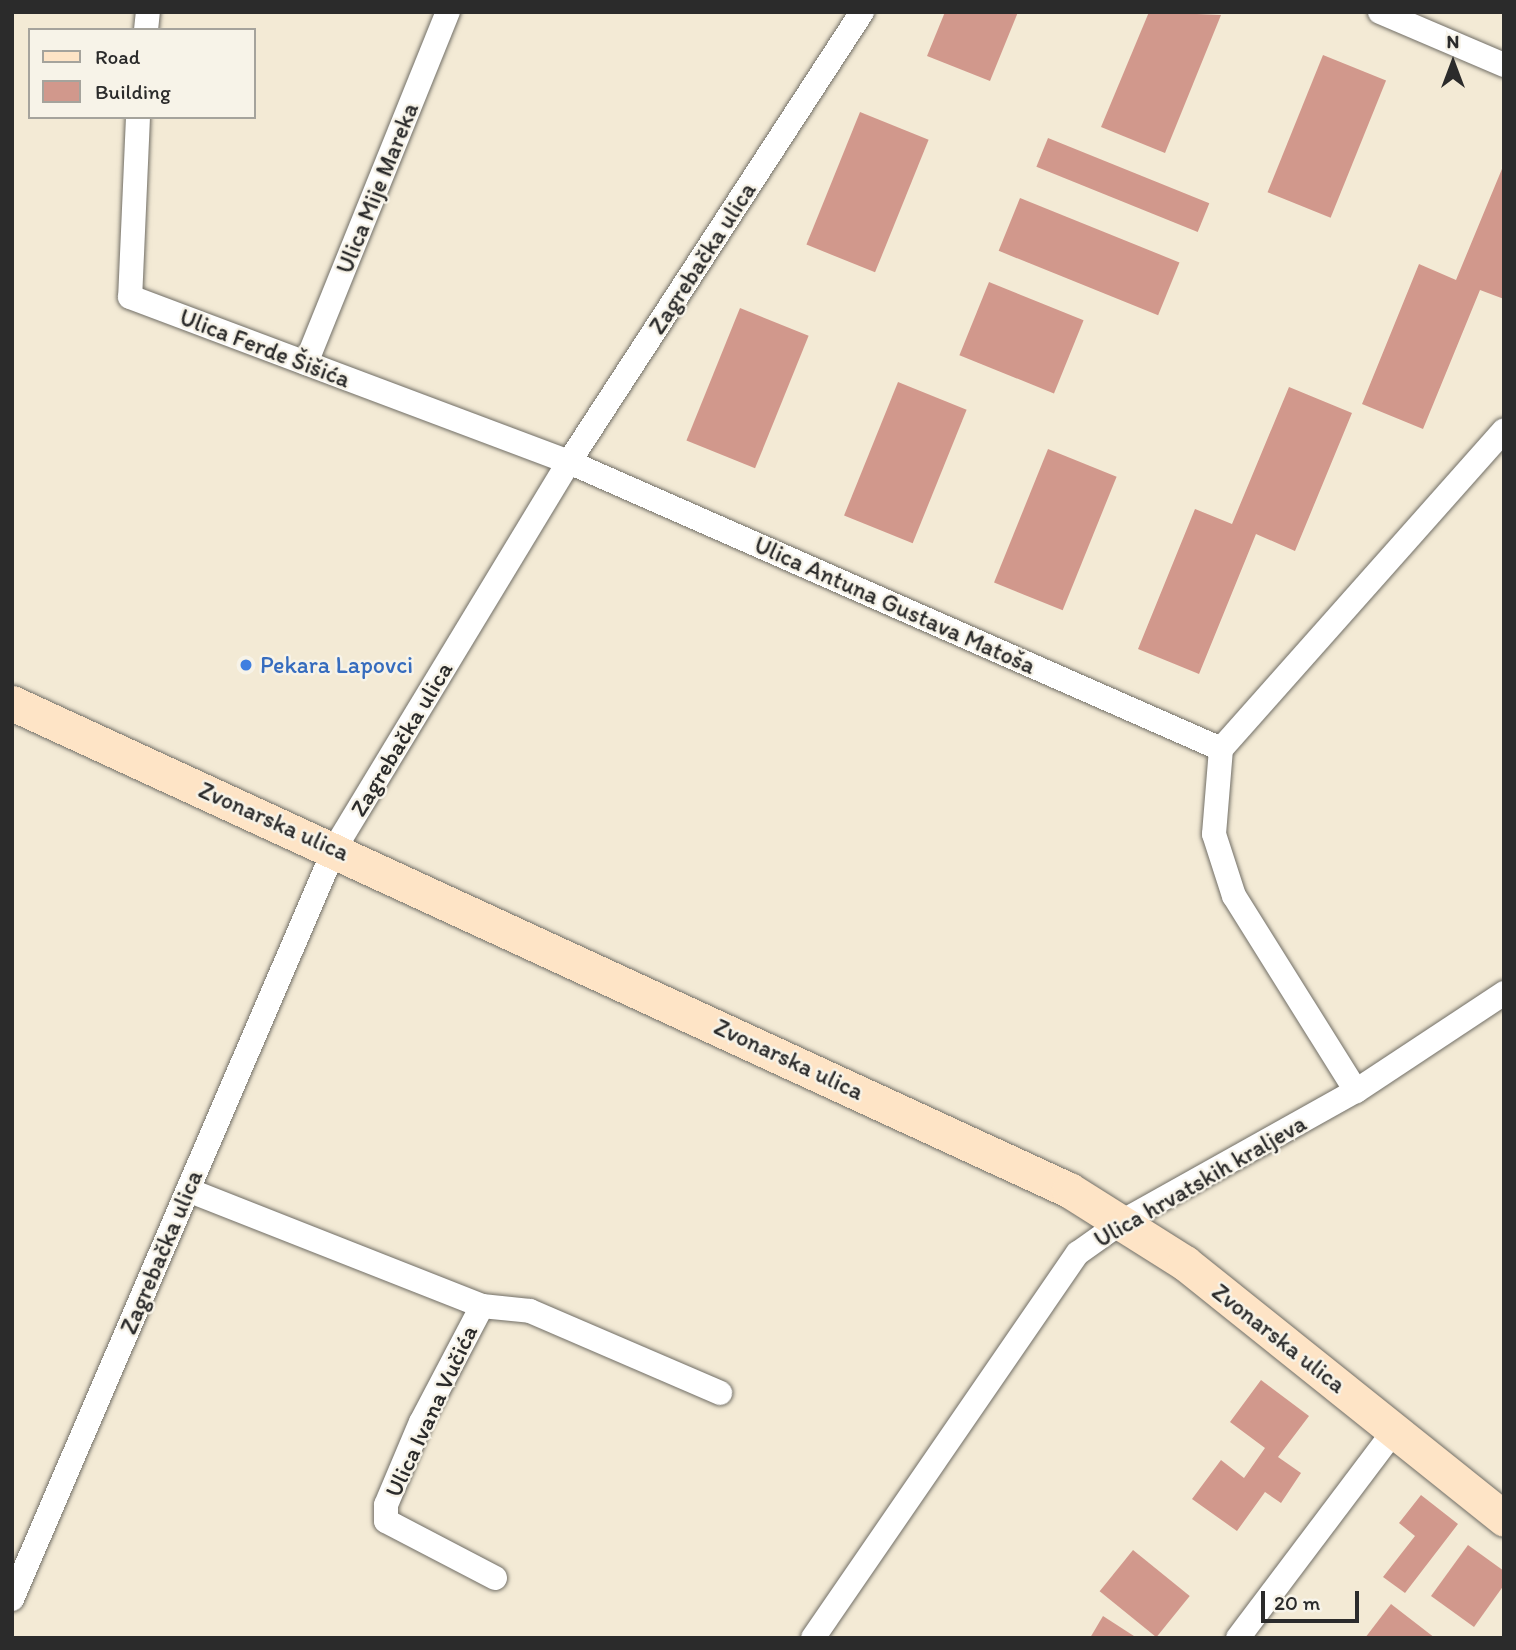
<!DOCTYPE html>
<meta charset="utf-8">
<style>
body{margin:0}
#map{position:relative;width:1516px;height:1650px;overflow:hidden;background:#f3ead5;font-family:Itim,sans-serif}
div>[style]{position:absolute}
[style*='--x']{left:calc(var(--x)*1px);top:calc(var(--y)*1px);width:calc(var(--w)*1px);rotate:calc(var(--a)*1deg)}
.building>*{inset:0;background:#d1988c;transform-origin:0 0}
.roads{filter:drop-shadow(0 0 2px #716e66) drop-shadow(0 0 2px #716e66)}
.minor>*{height:24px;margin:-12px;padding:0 12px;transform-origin:12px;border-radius:12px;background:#fff}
.secondary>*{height:35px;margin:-17.5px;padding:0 17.5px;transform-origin:17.5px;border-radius:17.5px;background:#fee4c6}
.dots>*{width:19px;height:19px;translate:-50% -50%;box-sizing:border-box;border:4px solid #f7f3e8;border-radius:50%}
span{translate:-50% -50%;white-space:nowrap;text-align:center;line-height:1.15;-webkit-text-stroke:5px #f7f3e8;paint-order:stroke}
.street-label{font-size:24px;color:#2b2b2b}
.shop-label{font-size:24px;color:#366cbe}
.left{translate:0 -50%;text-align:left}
.frame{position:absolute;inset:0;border:14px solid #2b2b2b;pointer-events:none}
.legend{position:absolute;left:28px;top:28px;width:228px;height:91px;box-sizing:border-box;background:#f7f3e8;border:2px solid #a5a39c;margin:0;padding:9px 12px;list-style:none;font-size:21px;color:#2b2b2b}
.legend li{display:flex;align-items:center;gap:14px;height:35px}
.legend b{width:35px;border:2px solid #a5a39c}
.north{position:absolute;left:1418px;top:28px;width:70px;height:70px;-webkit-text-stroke:5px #f7f3e8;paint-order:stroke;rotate:0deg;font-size:19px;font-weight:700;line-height:28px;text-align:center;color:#2b2b2b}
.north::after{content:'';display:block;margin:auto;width:24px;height:32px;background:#2b2b2b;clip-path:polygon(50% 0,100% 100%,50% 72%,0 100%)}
.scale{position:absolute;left:1261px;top:1591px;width:98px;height:32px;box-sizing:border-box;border:4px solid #2b2b2b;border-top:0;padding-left:9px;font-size:21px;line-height:24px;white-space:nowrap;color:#2b2b2b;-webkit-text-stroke:5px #f7f3e8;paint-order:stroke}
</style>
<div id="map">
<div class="building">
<i style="clip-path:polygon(945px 12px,1018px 12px,990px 81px,927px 56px)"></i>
<i style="clip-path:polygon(1149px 12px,1221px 15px,1165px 153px,1101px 127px)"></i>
<i style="left:1323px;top:55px;width:68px;height:148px;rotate:22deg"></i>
<i style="left:860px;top:112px;width:74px;height:143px;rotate:22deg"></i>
<i style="left:1048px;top:138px;width:174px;height:31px;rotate:22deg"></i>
<i style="clip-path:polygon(1504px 164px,1504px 299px,1480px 290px,1423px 429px,1362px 404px,1419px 264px,1456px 280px)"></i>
<i style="left:1020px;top:198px;width:172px;height:57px;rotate:22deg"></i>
<i style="left:989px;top:282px;width:102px;height:79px;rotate:22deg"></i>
<i style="left:740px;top:308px;width:74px;height:143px;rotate:22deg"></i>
<i style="left:898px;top:382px;width:74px;height:144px;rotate:22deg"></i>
<i style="clip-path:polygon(1289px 387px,1352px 413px,1295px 551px,1256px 534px,1199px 674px,1138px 649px,1195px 509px,1232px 524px)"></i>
<i style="left:1048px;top:449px;width:74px;height:144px;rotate:22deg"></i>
<i style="clip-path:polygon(1261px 1380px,1309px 1416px,1278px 1457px,1301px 1473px,1281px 1503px,1265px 1492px,1237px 1531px,1192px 1499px,1221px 1460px,1244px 1478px,1265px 1448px,1230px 1422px)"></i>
<i style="clip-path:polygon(1421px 1495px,1458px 1524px,1405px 1593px,1383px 1577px,1415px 1536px,1399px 1523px)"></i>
<i style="clip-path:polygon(1468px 1545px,1504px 1571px,1504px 1585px,1474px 1627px,1431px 1596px)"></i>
<i style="left:1133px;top:1550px;width:73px;height:53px;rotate:39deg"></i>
<i style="clip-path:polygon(1391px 1604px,1435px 1638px,1365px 1638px)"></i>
<i style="clip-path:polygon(1103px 1616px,1137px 1638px,1090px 1638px)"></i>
</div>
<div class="roads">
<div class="minor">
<i style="--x:1380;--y:12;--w:135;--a:23.1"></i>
<i style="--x:146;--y:30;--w:18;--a:-84"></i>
<i style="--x:138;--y:117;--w:180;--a:92.5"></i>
<i style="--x:130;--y:297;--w:469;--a:20.6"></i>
<i style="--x:569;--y:462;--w:712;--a:23.76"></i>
<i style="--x:306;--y:363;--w:379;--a:-68"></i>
<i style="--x:1356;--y:1091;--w:230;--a:-122"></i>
<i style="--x:1234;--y:896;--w:65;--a:-107.9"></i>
<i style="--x:1214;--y:834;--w:85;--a:-85.3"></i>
<i style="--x:1221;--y:749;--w:426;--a:-48.4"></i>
<i style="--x:188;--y:1190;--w:316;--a:21.5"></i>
<i style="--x:482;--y:1306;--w:48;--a:5.9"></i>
<i style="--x:530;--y:1311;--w:207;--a:23.3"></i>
<i style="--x:482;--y:1306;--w:131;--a:117.7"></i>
<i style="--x:421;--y:1422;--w:90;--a:112.9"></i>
<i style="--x:386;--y:1505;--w:16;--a:90"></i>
<i style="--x:386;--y:1521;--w:123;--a:27.6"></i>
<i style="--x:12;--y:1599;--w:818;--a:-66.73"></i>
<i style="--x:335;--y:848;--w:451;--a:-58.8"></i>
<i style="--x:569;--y:462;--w:537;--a:-56.93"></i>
<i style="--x:813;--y:1638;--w:467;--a:-55.5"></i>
<i style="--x:1078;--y:1253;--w:55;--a:-35.4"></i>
<i style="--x:1123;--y:1221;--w:267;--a:-29.2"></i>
<i style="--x:1356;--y:1091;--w:178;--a:-33.5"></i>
<i style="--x:1238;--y:1638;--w:261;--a:-53"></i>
</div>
<div class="secondary">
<i style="--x:12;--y:703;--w:1164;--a:24.74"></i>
<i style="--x:1069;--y:1190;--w:137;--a:32.2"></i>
<i style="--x:1185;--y:1263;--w:409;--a:38.7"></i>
</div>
</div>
<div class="dots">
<i style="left:246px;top:665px;background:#3f7fe0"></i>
</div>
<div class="street-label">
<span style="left:377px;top:188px;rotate:-68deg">Ulica Mije Mareka</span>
<span style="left:702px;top:258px;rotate:-57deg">Zagrebačka ulica</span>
<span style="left:265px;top:348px;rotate:21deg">Ulica Ferde Šišića</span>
<span style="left:895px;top:605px;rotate:24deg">Ulica Antuna Gustava Matoša</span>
<span style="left:401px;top:739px;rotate:-59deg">Zagrebačka ulica</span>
<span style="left:274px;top:821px;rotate:24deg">Zvonarska ulica</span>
<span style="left:789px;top:1059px;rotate:25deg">Zvonarska ulica</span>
<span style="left:1200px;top:1181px;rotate:-30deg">Ulica hrvatskih kraljeva</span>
<span style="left:161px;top:1252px;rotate:-67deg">Zagrebačka ulica</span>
<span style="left:1279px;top:1338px;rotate:38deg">Zvonarska ulica</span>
<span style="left:431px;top:1411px;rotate:-65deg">Ulica Ivana Vučića</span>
</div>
<div class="shop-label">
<span class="left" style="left:260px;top:665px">Pekara Lapovci</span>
</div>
<div class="frame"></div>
<ul class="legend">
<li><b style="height:9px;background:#fee4c6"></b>Road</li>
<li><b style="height:19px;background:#d1988c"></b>Building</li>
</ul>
<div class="north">N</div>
<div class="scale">20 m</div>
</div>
